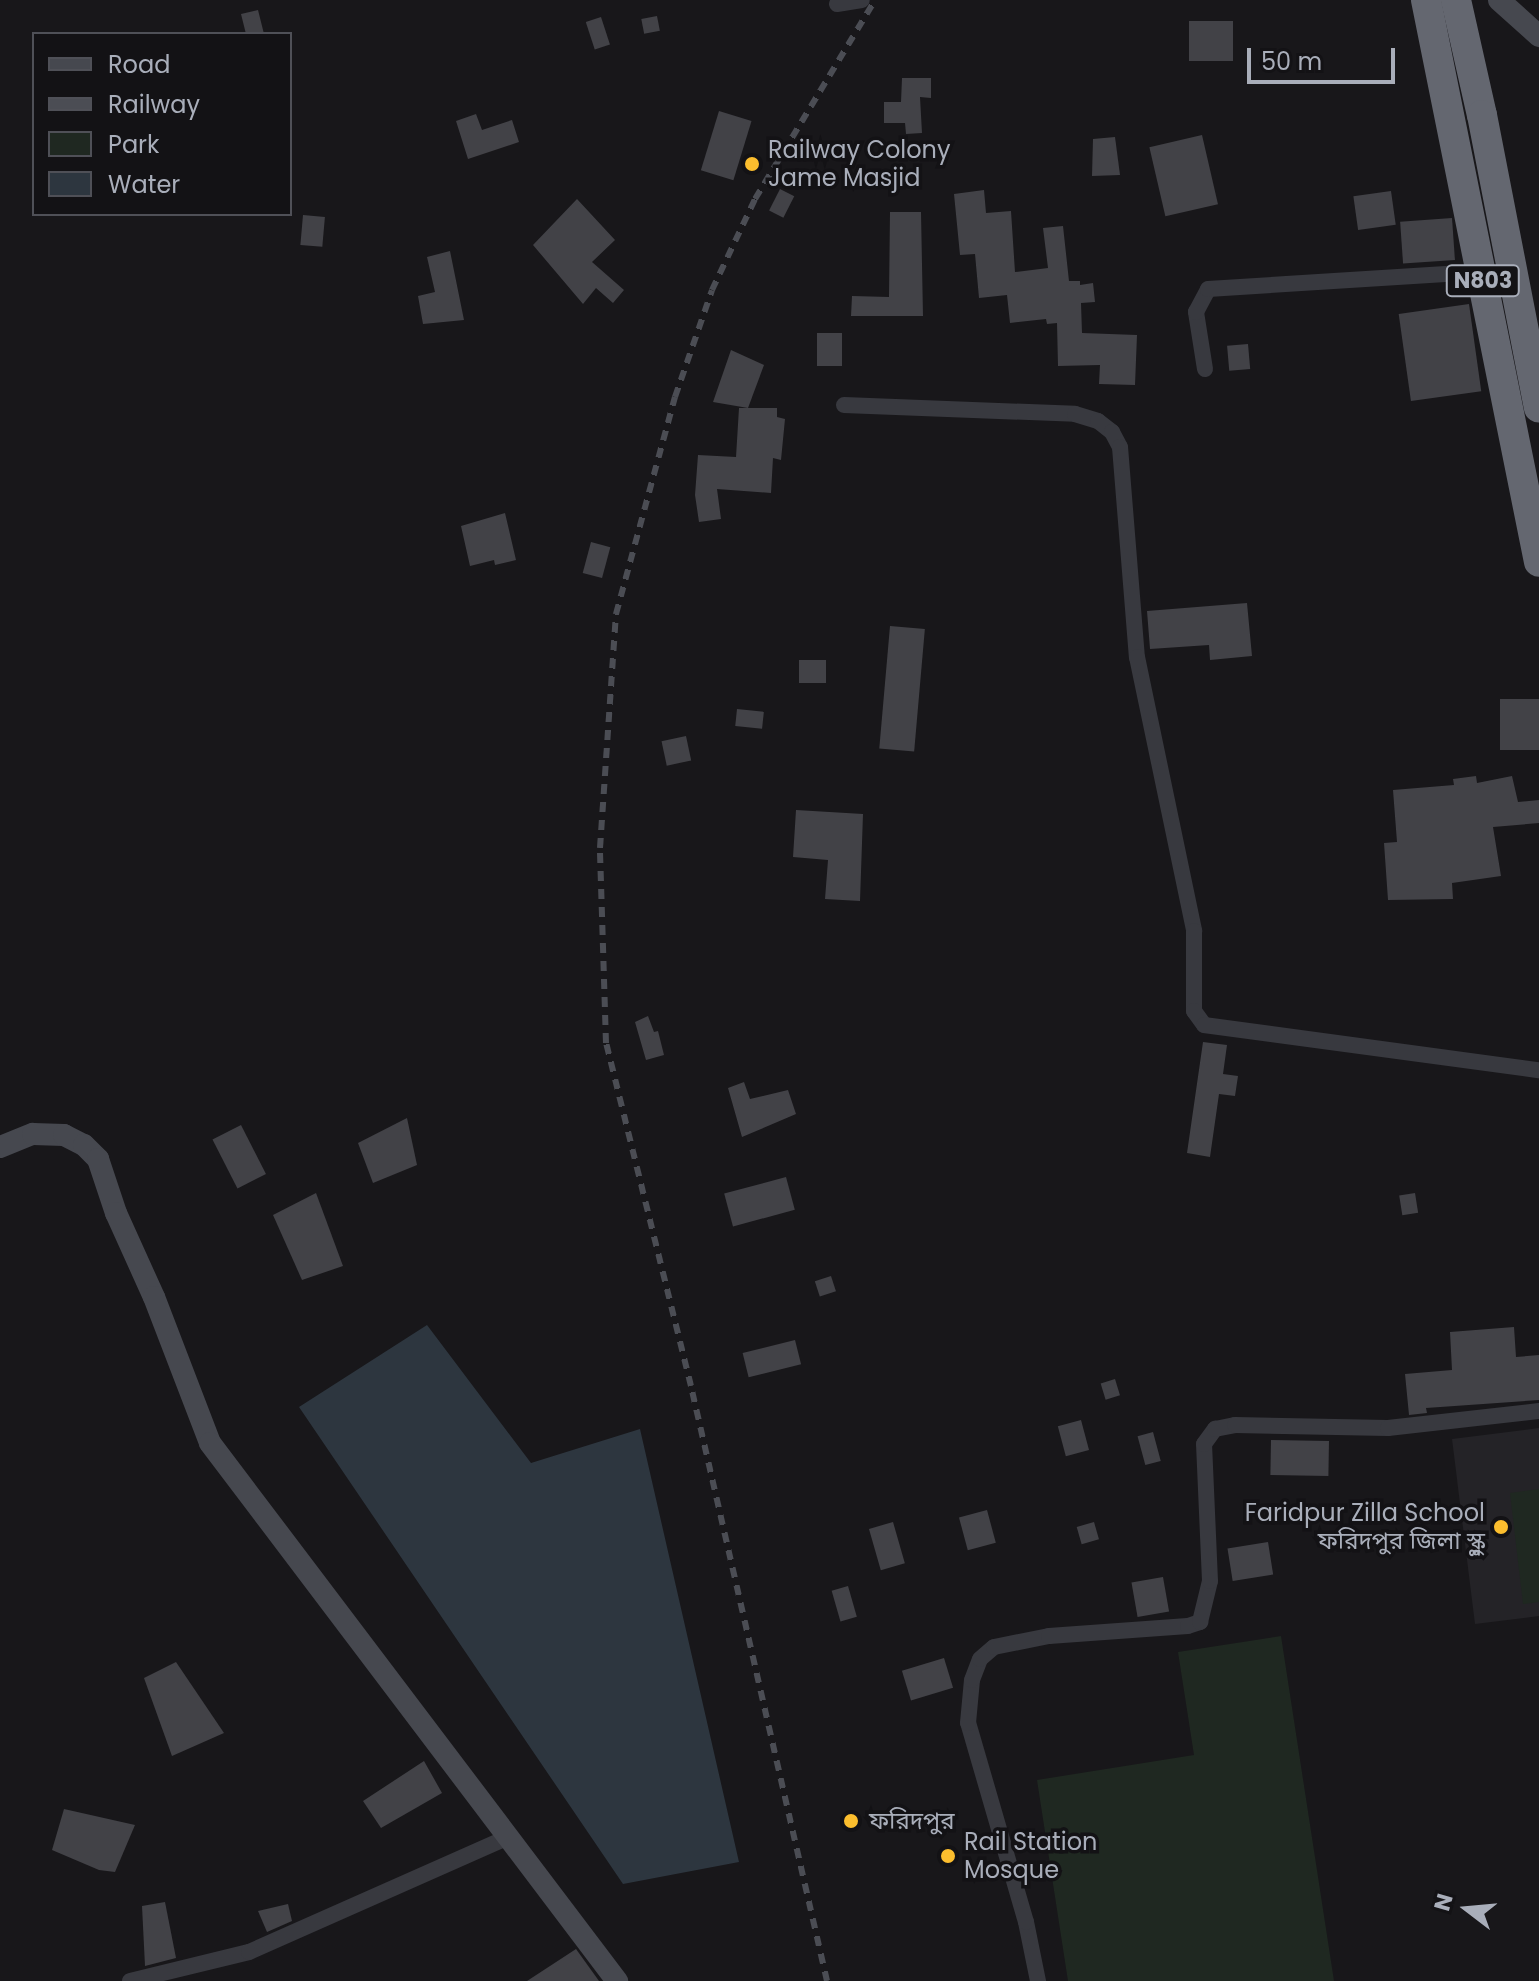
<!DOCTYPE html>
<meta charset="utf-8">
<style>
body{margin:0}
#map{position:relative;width:1539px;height:1981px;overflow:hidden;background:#18171a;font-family:Poppins,"Noto Sans Bengali",sans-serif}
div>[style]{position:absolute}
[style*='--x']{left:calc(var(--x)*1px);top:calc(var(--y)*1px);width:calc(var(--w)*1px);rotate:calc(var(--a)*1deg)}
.built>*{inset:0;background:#242327}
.green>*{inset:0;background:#1f2821}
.water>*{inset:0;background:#2d363f}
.building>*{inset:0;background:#424247;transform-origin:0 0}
.street>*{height:16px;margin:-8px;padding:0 8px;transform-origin:8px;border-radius:8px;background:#38393f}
.secondary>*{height:22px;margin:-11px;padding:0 11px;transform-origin:11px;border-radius:11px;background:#46484f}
.highway>*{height:30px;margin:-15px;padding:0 15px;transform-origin:15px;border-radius:15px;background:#646770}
.rail>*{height:6px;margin-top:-3px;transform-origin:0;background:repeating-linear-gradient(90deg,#4b4d54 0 10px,transparent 0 18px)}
.dots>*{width:22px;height:22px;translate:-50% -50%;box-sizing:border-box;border:4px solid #131215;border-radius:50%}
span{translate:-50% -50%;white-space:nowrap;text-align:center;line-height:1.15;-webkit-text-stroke:7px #131215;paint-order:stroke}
.shield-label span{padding:2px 6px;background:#131215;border:2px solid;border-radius:6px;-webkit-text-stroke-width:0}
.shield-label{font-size:22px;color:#a9aeba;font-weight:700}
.poi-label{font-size:24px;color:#a9aeba}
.left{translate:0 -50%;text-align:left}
.right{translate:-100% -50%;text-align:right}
.legend{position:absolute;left:32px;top:32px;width:260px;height:184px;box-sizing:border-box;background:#131215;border:2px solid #4f5057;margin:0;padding:10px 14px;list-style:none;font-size:24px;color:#a9aeba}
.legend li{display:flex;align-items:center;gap:16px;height:40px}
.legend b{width:40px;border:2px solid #4f5057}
.north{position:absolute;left:1427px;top:1869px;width:80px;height:80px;-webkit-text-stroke:6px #131215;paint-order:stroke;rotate:286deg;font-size:22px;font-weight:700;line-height:32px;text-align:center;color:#a9aeba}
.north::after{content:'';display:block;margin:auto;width:28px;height:36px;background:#a9aeba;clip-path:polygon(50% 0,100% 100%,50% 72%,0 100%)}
.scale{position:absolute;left:1247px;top:48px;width:148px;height:36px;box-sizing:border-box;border:4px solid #a9aeba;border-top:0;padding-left:10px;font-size:24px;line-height:28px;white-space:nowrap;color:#a9aeba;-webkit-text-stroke:6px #131215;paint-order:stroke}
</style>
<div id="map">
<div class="built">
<i style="clip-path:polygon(1539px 1428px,1539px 1616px,1475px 1624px,1452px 1439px)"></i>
</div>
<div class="green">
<i style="clip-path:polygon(1539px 1489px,1539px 1602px,1523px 1604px,1510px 1493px)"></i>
<i style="clip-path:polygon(1281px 1636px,1334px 1981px,1068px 1981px,1037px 1780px,1194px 1755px,1178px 1652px)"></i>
</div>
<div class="water">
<i style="clip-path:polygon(427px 1325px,531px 1463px,640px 1429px,739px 1862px,623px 1884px,299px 1407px)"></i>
</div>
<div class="building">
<i style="clip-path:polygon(258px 10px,264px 34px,246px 34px,241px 14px)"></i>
<i style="left:657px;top:16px;width:15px;height:16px;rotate:79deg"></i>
<i style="left:601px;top:17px;width:29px;height:16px;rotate:72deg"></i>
<i style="left:1233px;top:21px;width:40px;height:44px;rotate:90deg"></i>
<i style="clip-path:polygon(902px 78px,931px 78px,931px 98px,920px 97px,922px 133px,906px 134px,905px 123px,884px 123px,884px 102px,901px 102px)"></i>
<i style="left:719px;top:111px;width:34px;height:62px;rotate:17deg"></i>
<i style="clip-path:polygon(476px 114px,482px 130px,512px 120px,519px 142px,468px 159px,456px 121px)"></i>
<i style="left:1202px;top:135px;width:71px;height:54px;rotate:77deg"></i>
<i style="clip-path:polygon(1115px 137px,1120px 175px,1092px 176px,1093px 139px)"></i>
<i style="left:780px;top:189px;width:16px;height:24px;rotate:27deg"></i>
<i style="clip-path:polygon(984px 190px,986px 213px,1011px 211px,1015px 272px,1048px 268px,1043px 228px,1063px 226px,1069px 281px,1080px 281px,1080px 285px,1093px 283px,1095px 302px,1081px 303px,1082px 333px,1137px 335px,1135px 385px,1099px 384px,1100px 365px,1058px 366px,1057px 323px,1047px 324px,1046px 319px,1010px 323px,1007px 295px,979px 298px,975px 254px,960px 255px,954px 194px)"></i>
<i style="left:1391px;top:191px;width:34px;height:38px;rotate:82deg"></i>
<i style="clip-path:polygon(577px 199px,615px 240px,592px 262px,624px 290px,613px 303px,596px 288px,583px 304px,533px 245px)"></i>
<i style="clip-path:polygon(890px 212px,921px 212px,923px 316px,851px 316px,852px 296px,889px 297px)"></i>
<i style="left:303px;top:215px;width:22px;height:30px;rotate:5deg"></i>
<i style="left:1452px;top:218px;width:42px;height:52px;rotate:86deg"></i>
<i style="clip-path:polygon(450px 251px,464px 320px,423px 324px,418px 296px,435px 292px,427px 257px)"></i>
<i style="left:1469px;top:304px;width:88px;height:71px;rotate:82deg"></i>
<i style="left:817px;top:333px;width:25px;height:33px"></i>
<i style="left:1248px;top:344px;width:25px;height:21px;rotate:85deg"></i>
<i style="clip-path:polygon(731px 350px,764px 365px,748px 408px,713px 402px)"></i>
<i style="clip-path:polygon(739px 408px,777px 408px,777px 417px,785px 419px,781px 460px,773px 458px,771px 493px,717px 489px,721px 519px,699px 522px,695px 495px,698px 455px,736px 457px)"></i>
<i style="clip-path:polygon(505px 513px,516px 560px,495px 565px,494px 560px,470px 566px,461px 526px)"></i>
<i style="left:591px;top:542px;width:20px;height:32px;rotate:15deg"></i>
<i style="clip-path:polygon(1247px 603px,1252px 656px,1210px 660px,1209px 645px,1150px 649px,1147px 611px)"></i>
<i style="left:890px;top:626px;width:35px;height:123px;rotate:5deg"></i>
<i style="left:826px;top:660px;width:23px;height:27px;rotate:90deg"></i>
<i style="left:1539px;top:699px;width:51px;height:39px;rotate:90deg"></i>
<i style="left:737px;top:709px;width:27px;height:17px;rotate:6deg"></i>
<i style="left:686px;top:736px;width:25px;height:25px;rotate:78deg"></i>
<i style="clip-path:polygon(1476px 776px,1477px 783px,1512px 776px,1518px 802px,1539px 800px,1539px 823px,1493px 827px,1501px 876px,1452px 883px,1453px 899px,1388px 900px,1384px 843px,1397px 842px,1393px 790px,1454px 785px,1453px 779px)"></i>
<i style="clip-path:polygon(796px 810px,863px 814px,860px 901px,825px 899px,828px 860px,793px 857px)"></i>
<i style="clip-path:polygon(648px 1016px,654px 1032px,658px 1031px,664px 1055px,646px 1060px,635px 1022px)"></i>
<i style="clip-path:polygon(1203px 1042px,1227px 1045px,1223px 1074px,1238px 1076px,1235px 1096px,1219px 1094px,1210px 1157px,1187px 1153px)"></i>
<i style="clip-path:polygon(744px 1082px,750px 1099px,788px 1090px,796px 1114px,742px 1137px,728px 1088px)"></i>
<i style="clip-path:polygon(407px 1118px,417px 1165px,373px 1183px,358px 1143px)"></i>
<i style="left:241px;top:1125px;width:55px;height:32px;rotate:63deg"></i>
<i style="left:786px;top:1177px;width:34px;height:64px;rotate:75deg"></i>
<i style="clip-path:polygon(316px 1193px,343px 1266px,302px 1280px,273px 1215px)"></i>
<i style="left:1415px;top:1193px;width:20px;height:16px;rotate:81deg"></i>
<i style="left:831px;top:1276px;width:16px;height:17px;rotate:72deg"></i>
<i style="clip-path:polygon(1514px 1327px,1516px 1357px,1539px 1355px,1539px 1400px,1426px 1408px,1427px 1413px,1409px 1415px,1405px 1374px,1452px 1370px,1450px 1332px)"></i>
<i style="left:795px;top:1340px;width:25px;height:54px;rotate:76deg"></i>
<i style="left:1115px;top:1379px;width:17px;height:15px;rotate:73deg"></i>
<i style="left:1081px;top:1420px;width:31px;height:24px;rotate:75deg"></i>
<i style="left:1153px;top:1432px;width:30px;height:16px;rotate:75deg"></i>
<i style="left:1271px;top:1440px;width:58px;height:35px;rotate:1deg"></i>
<i style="left:987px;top:1510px;width:34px;height:29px;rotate:75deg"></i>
<i style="left:893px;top:1522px;width:43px;height:25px;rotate:74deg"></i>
<i style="left:1094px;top:1522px;width:18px;height:18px;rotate:74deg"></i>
<i style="left:1268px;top:1542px;width:33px;height:41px;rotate:81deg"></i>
<i style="left:1163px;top:1577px;width:35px;height:32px;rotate:80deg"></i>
<i style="left:848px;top:1586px;width:32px;height:17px;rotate:74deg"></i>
<i style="left:944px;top:1658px;width:31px;height:44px;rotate:73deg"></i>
<i style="clip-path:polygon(176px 1662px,224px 1733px,172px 1756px,144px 1678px)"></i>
<i style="clip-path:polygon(424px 1761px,442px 1793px,381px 1828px,363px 1801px)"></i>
<i style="clip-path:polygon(64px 1809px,135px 1825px,115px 1872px,99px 1870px,52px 1850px)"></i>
<i style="clip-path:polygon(165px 1902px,176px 1958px,145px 1966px,142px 1906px)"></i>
<i style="clip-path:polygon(288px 1904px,292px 1921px,267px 1932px,258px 1911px)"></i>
<i style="clip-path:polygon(576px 1949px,599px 1981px,527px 1981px)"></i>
</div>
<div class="street">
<i style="--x:837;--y:4;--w:25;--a:-9"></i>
<i style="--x:1205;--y:369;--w:58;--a:-99"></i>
<i style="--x:1196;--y:312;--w:26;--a:-62"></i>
<i style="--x:1208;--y:289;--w:274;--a:-3.6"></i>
<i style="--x:844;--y:405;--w:231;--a:2.2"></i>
<i style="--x:1075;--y:414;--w:24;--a:17"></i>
<i style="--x:1098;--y:421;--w:18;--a:38"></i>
<i style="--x:1112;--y:432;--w:17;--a:62"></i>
<i style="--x:1120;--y:447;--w:211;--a:85.4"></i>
<i style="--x:1137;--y:657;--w:280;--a:78.2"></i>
<i style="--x:1194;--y:931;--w:80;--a:90"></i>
<i style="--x:1194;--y:1011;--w:17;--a:54"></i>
<i style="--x:1204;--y:1025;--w:338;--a:7.7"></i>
<i style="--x:130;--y:1981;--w:122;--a:-13.7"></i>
<i style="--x:249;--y:1952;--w:281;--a:-23.9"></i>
<i style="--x:1038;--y:1981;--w:60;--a:-101.5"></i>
<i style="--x:1026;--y:1922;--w:207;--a:-106.2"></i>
<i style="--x:968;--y:1723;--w:43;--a:-84.7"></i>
<i style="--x:972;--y:1680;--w:22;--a:-69"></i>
<i style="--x:980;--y:1659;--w:18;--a:-41"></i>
<i style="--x:994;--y:1647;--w:56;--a:-11.3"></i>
<i style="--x:1049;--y:1636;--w:139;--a:-4.1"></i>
<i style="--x:1188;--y:1626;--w:13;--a:-18"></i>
<i style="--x:1200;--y:1622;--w:42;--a:-76.3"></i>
<i style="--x:1210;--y:1581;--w:137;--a:-92.5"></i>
<i style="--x:1204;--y:1444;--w:19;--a:-54"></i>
<i style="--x:1215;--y:1429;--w:20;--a:-11"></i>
<i style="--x:1235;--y:1425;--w:153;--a:1.1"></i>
<i style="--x:1388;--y:1428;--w:152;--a:-6.4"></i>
</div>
<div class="secondary">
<i style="--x:1499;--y:0;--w:54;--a:42"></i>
<i style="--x:0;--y:1147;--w:35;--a:-22"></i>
<i style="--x:33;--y:1134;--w:31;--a:2"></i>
<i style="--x:64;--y:1135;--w:22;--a:27"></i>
<i style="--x:84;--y:1145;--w:20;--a:45"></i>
<i style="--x:98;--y:1159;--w:57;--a:71.6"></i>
<i style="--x:116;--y:1213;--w:92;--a:65.7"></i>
<i style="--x:154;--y:1297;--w:156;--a:69"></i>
<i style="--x:210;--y:1443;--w:675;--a:52.89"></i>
</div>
<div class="highway">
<i style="--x:1426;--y:0;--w:573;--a:78.63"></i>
<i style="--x:1456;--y:0;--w:118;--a:77.3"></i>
<i style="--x:1482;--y:115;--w:298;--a:79"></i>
</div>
<div class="rail">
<i style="--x:827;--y:1981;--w:610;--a:-102.88"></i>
<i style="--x:691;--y:1386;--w:353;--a:-103.9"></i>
<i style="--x:606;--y:1043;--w:195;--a:-91.8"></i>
<i style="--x:600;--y:848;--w:235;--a:-86.1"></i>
<i style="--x:616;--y:614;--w:225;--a:-74.8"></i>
<i style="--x:675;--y:397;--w:113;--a:-70.9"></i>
<i style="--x:712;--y:290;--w:101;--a:-64.7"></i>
<i style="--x:755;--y:199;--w:232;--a:-58.9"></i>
</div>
<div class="dots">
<i style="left:752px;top:164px;background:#fcbe2e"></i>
<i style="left:1501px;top:1527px;background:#fcbe2e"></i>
<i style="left:851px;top:1821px;background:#fcbe2e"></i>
<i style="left:948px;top:1856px;background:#fcbe2e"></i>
</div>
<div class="shield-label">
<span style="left:1483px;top:281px">N803</span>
</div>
<div class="poi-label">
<span class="left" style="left:768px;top:164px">Railway Colony<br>Jame Masjid</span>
<span class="right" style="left:1485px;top:1527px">Faridpur Zilla School<br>ফরিদপুর জিলা স্কুল</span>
<span class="left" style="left:869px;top:1821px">ফরিদপুর</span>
<span class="left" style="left:964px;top:1856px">Rail Station<br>Mosque</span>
</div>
<ul class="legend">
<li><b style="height:10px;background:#46484f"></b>Road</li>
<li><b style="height:10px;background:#4b4d54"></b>Railway</li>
<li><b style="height:22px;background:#1f2821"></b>Park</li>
<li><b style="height:22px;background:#2d363f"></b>Water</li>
</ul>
<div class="north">N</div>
<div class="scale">50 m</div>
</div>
